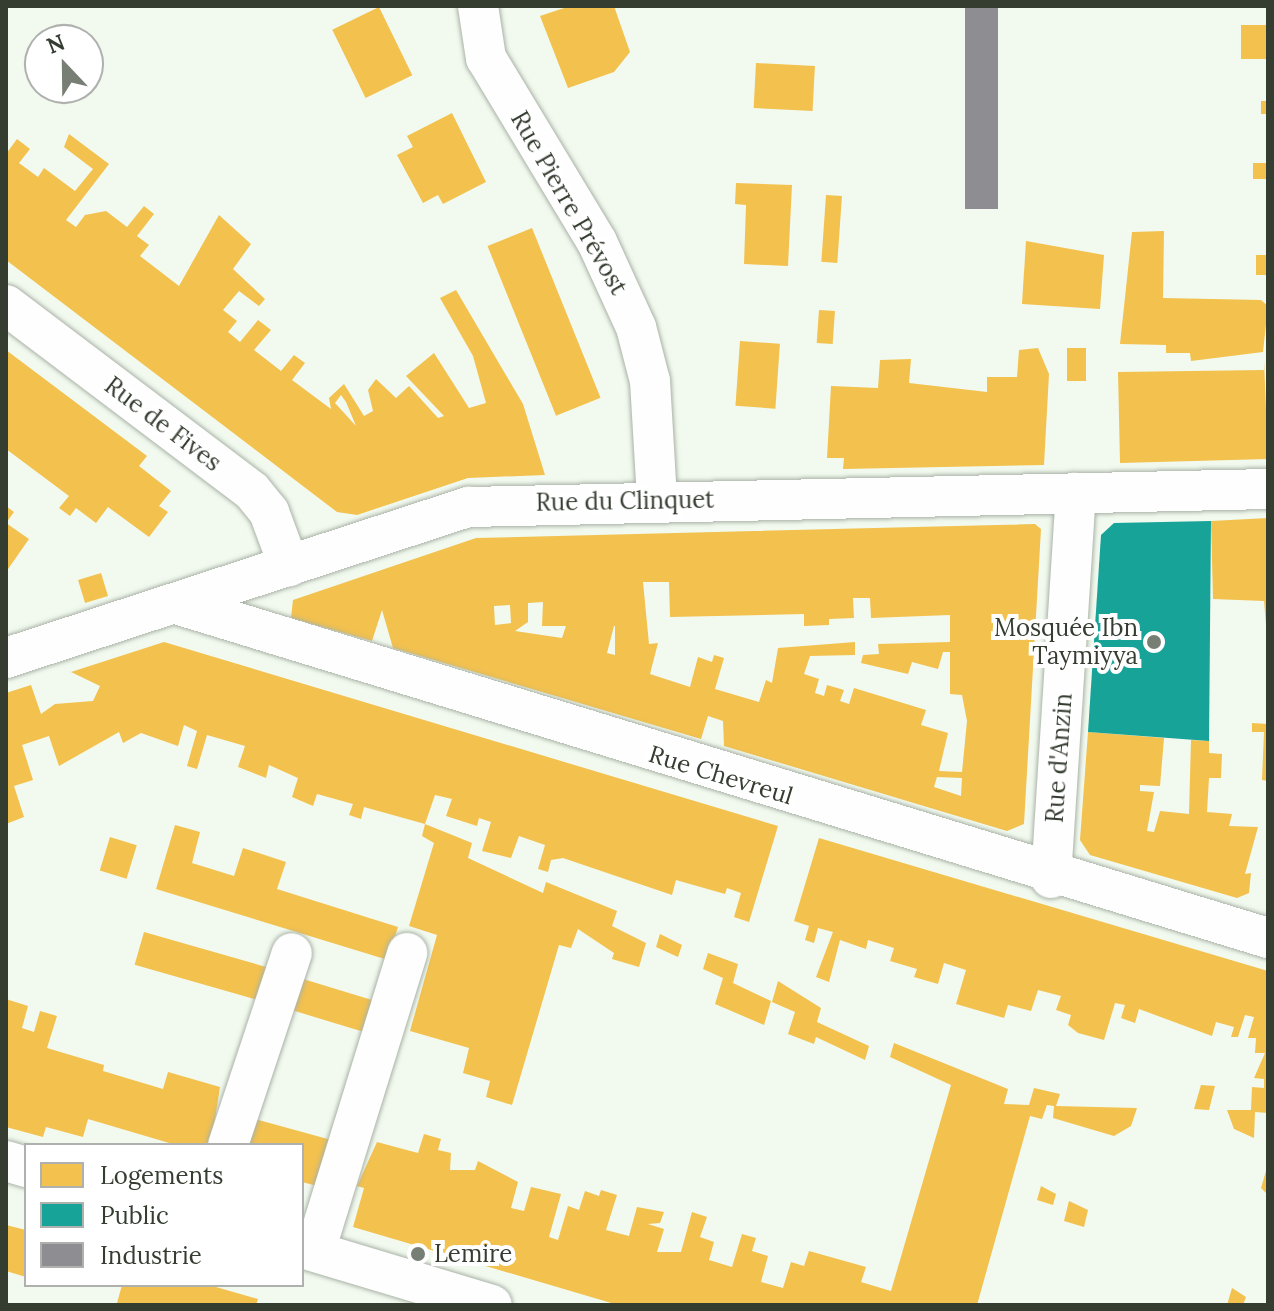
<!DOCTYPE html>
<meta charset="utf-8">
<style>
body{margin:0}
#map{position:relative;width:1274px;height:1311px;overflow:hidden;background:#f2faef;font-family:Lora,serif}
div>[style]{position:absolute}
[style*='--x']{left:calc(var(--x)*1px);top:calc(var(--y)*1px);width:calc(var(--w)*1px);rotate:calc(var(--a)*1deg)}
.homes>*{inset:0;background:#f2c14e;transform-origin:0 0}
.public>*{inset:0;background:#17a398}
.industry>*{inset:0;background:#8d8d92;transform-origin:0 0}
.roads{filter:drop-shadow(0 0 2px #aab2a7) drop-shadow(0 0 2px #aab2a7)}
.minor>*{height:40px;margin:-20px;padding:0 20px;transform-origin:20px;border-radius:20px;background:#fdfefd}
.dots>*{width:22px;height:22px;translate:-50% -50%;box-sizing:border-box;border:4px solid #fff;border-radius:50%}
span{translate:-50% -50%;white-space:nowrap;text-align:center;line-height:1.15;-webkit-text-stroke:8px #fff;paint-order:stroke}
.street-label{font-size:24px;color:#353d31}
.poi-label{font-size:24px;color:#353d31}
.right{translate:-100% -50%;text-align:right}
.left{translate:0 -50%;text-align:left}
.frame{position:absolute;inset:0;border:8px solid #353d31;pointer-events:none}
.legend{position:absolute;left:24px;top:1143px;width:280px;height:144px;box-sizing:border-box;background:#fff;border:2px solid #aeb1ad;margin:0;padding:10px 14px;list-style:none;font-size:24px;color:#353d31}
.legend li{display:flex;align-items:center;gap:16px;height:40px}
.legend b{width:40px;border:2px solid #aeb1ad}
.north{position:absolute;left:24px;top:24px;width:80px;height:80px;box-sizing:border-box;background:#fff;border:2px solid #aeb1ad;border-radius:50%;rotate:338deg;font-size:22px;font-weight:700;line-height:32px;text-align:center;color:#353d31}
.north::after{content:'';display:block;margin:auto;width:28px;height:36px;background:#777f74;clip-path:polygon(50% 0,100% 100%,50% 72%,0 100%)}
</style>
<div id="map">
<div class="homes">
<i style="clip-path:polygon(570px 6px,614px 6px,630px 52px,614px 72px,568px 88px,540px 16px)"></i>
<i style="left:379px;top:7px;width:76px;height:52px;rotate:64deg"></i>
<i style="left:1268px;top:25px;width:34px;height:27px;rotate:90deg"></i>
<i style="left:756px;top:63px;width:59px;height:45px;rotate:3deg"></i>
<i style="left:1261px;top:101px;width:7px;height:13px"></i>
<i style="clip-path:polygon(452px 113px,486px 182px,443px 204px,438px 195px,423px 203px,397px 155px,413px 147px,407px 136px)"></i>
<i style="clip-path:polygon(evenodd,69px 134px,109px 164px,66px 220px,76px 227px,85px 215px,106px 211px,127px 227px,144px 206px,154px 214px,137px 236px,149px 245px,140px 256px,179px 286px,219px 215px,251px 244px,233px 269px,265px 299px,259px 306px,239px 291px,223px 310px,237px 321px,228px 332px,240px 342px,258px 320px,271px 330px,254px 350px,281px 371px,294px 355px,305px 363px,292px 380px,331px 409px,329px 398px,344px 384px,364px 416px,373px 411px,368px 390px,376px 379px,396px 398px,409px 386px,438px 418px,444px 416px,406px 376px,434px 353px,469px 408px,486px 403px,473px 356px,440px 298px,456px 290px,523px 404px,545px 475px,468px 478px,357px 515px,337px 512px,6px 260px,6px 154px,17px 139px,30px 149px,19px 163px,38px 177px,44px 168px,75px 191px,93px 169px,64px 147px,69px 134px,341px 395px,346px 402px,356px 426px,335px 403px,341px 395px)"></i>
<i style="left:1253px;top:163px;width:15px;height:16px"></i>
<i style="clip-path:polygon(736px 183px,792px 185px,788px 266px,744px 264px,746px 205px,735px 204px)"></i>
<i style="left:826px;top:195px;width:16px;height:67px;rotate:4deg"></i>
<i style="left:532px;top:228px;width:183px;height:48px;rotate:68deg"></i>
<i style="clip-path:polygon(1164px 231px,1163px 298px,1261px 300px,1268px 306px,1263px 352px,1191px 361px,1190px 353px,1166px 353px,1166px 345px,1120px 344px,1132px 232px)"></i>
<i style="clip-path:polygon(1026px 241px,1104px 255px,1100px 309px,1022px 304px)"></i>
<i style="left:1256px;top:255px;width:12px;height:20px"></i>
<i style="left:819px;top:310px;width:16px;height:33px;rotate:4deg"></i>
<i style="left:740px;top:341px;width:40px;height:65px;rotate:4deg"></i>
<i style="clip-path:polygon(1038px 348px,1049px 374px,1044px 465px,843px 469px,844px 458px,827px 458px,831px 386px,878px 388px,880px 360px,911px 359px,909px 383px,987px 392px,987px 377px,1017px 377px,1019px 350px)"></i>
<i style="left:1067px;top:348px;width:19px;height:33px"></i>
<i style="clip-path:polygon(6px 350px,147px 456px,139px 466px,171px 491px,159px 506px,168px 512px,149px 537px,108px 507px,96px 523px,76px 508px,70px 516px,59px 508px,69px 496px,6px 449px)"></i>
<i style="clip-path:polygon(1264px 360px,1268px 459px,1120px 463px,1118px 372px,1264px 370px)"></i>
<i style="clip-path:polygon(6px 506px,14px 512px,6px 523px,29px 539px,6px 572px)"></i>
<i style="clip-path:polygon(1268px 518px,1268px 648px,1264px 601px,1213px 599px,1211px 521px)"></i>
<i style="clip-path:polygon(evenodd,1035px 524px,1041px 529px,1024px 824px,1007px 831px,724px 746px,723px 721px,708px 716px,701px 739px,393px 648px,382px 610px,372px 641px,291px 618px,293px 600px,476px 538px,1035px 524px,643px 582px,669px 582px,670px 617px,804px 614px,804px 626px,829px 625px,829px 619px,854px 618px,853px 598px,870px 598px,871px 618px,950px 615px,950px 642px,878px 644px,879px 654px,863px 655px,861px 663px,908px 674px,912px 662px,938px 669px,943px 652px,950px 652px,950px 694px,962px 695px,967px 721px,962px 772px,939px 771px,948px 733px,921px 725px,926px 710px,854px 688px,849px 704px,840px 701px,844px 690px,827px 685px,824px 696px,815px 693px,819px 679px,804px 674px,810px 656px,855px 655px,855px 642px,778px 648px,772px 683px,766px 680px,759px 702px,715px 689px,724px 658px,714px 655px,712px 662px,698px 657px,690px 687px,650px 674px,658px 643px,649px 644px,643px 582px,1035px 524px,543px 602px,542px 626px,566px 626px,562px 638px,515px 631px,528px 622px,528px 603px,543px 602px,1035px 524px,510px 605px,511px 623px,495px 625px,494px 606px,510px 605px,1035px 524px,614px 626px,615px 626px,615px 655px,607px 653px,614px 626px,1035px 524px,937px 777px,962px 778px,961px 796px,934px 787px,937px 777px)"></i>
<i style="left:101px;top:573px;width:24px;height:24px;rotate:73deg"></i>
<i style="clip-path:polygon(164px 642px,778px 826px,749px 922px,734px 917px,741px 893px,727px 888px,725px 894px,676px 880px,672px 895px,563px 858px,551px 860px,548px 872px,538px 869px,545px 845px,519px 836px,511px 858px,482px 851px,491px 822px,479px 818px,477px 826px,446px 816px,452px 799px,435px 795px,425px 824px,364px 807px,361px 819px,349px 815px,353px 804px,317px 794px,313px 806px,292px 797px,298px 778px,269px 765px,266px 778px,238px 767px,245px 746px,207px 735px,197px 769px,187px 766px,197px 731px,184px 725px,178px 746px,141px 733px,123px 743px,119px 732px,59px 766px,49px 736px,22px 745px,33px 780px,14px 786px,24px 817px,6px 824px,6px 693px,31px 685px,41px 714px,55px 704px,93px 701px,100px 686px,71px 672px)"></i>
<i style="clip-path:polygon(1252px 723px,1268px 724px,1268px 781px,1262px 780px,1264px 732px,1252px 732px)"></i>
<i style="clip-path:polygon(1088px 732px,1164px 738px,1160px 786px,1140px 785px,1140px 791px,1154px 792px,1147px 831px,1154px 832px,1160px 811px,1189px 814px,1191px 740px,1209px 741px,1209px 753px,1222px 754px,1221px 778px,1209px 778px,1207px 812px,1232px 814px,1229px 826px,1258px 827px,1245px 874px,1251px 873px,1249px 893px,1237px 898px,1090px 855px,1080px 840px)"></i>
<i style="clip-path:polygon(425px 824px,472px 843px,468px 858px,543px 893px,546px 882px,617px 911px,612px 926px,646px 943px,639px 967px,612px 959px,614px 953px,578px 929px,571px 948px,559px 945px,512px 1105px,486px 1097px,490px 1081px,463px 1073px,469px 1048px,410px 1031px,437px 935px,409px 926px,434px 843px,422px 836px)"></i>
<i style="clip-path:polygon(175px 825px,200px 832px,192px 863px,234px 876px,243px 848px,286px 862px,277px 889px,398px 927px,388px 960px,156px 889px)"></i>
<i style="left:110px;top:837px;width:28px;height:35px;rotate:17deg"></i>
<i style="clip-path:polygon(819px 838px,1268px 971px,1268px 1113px,1255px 1112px,1254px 1138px,1234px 1129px,1227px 1110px,1251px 1110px,1252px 1087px,1264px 1088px,1264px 1079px,1254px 1078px,1265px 1053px,1255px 1053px,1256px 1038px,1248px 1038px,1254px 1017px,1245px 1015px,1238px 1037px,1231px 1037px,1234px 1027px,1216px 1022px,1212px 1036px,1139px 1009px,1135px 1023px,1121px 1018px,1125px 1005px,1115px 1003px,1104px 1040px,1078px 1033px,1068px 1025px,1071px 1015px,1056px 1010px,1061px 996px,1038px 990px,1031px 1011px,1008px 1005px,1004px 1018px,956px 1004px,966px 970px,944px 963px,938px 984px,914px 977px,917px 969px,890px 961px,894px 948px,868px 940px,866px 949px,840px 940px,829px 982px,816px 977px,833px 932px,818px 928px,814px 943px,805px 940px,809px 926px,794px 921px)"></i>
<i style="left:144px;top:932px;width:134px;height:34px;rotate:16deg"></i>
<i style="clip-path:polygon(660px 934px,682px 945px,678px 957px,656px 947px)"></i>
<i style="clip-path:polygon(708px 953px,738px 964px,733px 983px,771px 1001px,764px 1025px,715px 1004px,723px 978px,703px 969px)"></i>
<i style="left:290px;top:975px;width:90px;height:33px;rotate:17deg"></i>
<i style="clip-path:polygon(778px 981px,821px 1008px,817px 1022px,869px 1046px,865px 1060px,816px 1037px,814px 1044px,788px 1034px,795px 1012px,772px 1002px)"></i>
<i style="clip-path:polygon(6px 999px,28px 1006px,22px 1028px,34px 1032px,40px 1011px,57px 1016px,47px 1048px,104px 1065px,103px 1071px,163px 1089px,168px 1072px,220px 1087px,211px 1145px,176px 1145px,88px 1119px,83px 1137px,46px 1127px,43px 1137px,6px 1127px)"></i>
<i style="clip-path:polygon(894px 1043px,1008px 1089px,1004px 1104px,1029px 1105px,1034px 1088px,1060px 1094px,1056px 1106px,1137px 1108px,1131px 1126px,1114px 1136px,1053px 1118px,1054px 1106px,1047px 1105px,1042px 1119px,1030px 1116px,977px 1305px,618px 1305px,353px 1227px,364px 1188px,357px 1186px,377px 1142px,418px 1153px,424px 1134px,441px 1139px,438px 1150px,451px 1153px,450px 1170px,475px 1170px,478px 1161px,518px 1182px,511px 1208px,524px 1211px,531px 1187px,561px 1194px,549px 1237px,558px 1240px,568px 1206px,579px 1210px,585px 1191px,599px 1196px,601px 1190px,617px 1195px,606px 1230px,629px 1236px,637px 1207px,664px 1212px,660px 1223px,648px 1224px,664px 1229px,657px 1252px,681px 1252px,692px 1212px,707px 1217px,700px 1237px,714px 1242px,709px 1260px,732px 1267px,742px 1234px,756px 1238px,752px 1251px,768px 1256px,761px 1282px,783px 1288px,791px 1262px,804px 1266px,809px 1251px,866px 1267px,861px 1282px,891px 1291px,951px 1085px,890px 1057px)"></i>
<i style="clip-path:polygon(1201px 1085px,1215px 1086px,1209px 1110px,1194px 1109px)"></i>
<i style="clip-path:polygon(248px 1117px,335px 1141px,321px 1187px,302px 1182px,302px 1145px,240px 1145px)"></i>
<i style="clip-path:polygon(1268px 1164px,1268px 1195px,1261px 1188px)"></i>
<i style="clip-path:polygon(1041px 1186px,1056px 1194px,1053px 1205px,1037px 1200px)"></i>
<i style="clip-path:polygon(1069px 1201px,1088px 1210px,1084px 1227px,1064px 1221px)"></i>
<i style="clip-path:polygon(6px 1225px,26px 1230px,26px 1277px,6px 1271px)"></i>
<i style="clip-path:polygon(122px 1285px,209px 1285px,258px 1299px,256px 1305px,125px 1305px,117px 1303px)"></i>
<i style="clip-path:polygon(1232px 1288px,1246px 1297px,1243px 1305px,1227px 1305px)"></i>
</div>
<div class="public">
<i style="clip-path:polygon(1211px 521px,1209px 741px,1088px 732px,1101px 535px,1114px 523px)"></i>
</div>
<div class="industry">
<i style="left:965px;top:6px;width:33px;height:203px"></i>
</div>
<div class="roads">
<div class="minor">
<i style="--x:478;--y:6;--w:53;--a:81.3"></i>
<i style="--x:486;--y:58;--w:215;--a:58.9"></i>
<i style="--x:597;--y:242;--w:94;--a:65.4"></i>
<i style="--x:636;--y:327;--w:56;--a:75.5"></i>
<i style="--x:650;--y:381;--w:119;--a:86.6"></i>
<i style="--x:6;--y:305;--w:308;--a:37.1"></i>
<i style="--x:252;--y:491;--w:27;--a:51"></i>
<i style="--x:269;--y:512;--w:58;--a:69.7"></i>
<i style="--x:176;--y:604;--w:1142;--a:17.01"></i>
<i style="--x:6;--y:658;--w:487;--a:-18.1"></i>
<i style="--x:469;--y:507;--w:799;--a:-1.29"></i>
<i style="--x:1051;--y:878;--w:386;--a:-86.3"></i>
<i style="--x:228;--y:1145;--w:202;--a:-71.6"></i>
<i style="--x:6;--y:1161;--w:21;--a:17"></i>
<i style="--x:302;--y:1248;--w:198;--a:16.7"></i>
<i style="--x:315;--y:1251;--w:312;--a:-72.8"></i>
</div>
</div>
<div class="dots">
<i style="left:1154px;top:642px;background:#777f74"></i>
<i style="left:418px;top:1254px;background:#777f74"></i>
</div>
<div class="street-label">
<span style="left:569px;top:203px;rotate:60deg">Rue Pierre Prévost</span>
<span style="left:163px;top:424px;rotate:37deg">Rue de Fives</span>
<span style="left:625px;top:501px;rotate:-1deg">Rue du Clinquet</span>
<span style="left:1059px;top:758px;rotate:-86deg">Rue d'Anzin</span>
<span style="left:721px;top:775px;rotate:17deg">Rue Chevreul</span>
</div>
<div class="poi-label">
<span class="right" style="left:1138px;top:642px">Mosquée Ibn<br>Taymiyya</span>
<span class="left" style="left:434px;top:1254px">Lemire</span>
</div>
<div class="frame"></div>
<ul class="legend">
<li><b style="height:22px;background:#f2c14e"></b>Logements</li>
<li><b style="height:22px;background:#17a398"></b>Public</li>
<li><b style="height:22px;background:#8d8d92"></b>Industrie</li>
</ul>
<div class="north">N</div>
</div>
